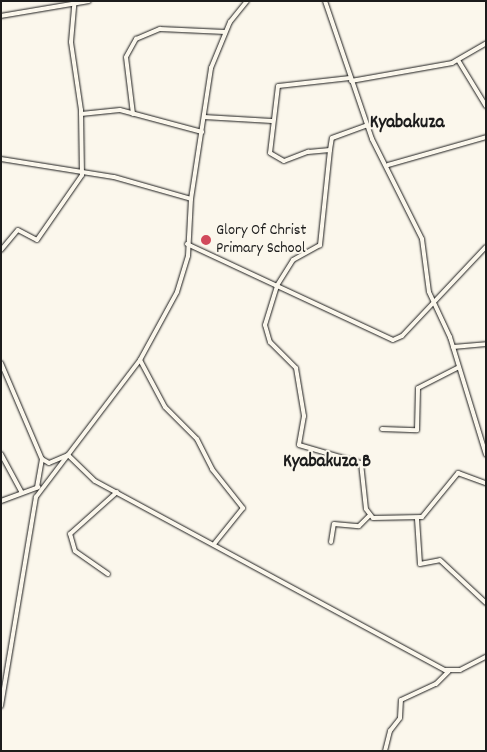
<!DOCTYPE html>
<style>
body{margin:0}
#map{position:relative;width:487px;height:752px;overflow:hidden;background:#fbf7ec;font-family:Dekko,sans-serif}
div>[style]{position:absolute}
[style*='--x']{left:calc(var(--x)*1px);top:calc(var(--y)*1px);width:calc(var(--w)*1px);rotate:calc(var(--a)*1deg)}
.roads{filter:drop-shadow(0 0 1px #1c1c1c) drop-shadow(0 0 1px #1c1c1c)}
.minor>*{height:4px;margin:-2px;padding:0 2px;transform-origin:2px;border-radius:2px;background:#fbf7ec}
.dots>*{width:14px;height:14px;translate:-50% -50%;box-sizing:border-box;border:2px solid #fbf7ec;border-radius:50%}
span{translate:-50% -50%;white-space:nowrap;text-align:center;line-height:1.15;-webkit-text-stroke:4px #fbf7ec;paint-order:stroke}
.poi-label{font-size:16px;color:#1c1c1c}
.left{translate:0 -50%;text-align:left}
.quarter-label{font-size:19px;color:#1c1c1c;font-weight:700}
.frame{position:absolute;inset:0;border:2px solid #1c1c1c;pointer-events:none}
</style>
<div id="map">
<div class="roads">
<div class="minor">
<i style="--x:325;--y:1;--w:146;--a:71.2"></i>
<i style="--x:372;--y:139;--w:112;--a:63.4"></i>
<i style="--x:422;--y:239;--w:53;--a:82.5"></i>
<i style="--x:429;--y:292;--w:50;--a:65"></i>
<i style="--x:450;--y:337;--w:123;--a:73"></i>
<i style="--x:1;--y:16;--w:89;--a:-9.7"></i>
<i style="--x:458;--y:60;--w:54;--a:58.7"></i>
<i style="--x:350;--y:78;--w:72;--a:173.7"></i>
<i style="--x:278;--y:86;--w:67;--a:96.8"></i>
<i style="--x:270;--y:153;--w:16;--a:30"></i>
<i style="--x:284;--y:161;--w:26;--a:-21"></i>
<i style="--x:308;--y:152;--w:22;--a:-5"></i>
<i style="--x:330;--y:150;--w:12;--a:-81"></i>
<i style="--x:332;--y:138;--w:37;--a:-20"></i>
<i style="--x:351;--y:81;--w:103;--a:-10.1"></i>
<i style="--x:452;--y:63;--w:39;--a:-30"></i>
<i style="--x:81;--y:114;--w:39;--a:-6"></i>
<i style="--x:120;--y:110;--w:85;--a:15"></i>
<i style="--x:133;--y:114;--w:57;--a:-97"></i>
<i style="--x:126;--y:57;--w:21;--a:-61"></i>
<i style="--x:136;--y:39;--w:26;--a:-23"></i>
<i style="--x:160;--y:29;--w:65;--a:2.6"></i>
<i style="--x:204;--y:117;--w:68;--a:3.4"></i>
<i style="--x:330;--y:150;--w:96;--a:96"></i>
<i style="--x:320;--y:245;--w:31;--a:151"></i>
<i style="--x:293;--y:260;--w:31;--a:122"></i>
<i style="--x:277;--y:286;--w:41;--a:107.1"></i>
<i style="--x:265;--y:325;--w:18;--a:74"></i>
<i style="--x:270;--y:342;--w:37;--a:45"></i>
<i style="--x:296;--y:368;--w:49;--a:80.5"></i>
<i style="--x:304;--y:416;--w:29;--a:100"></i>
<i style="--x:299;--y:445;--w:65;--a:16.2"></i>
<i style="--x:361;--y:463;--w:46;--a:83.8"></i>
<i style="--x:366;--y:509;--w:11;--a:52"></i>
<i style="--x:373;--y:518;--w:49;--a:-1.2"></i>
<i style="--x:422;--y:517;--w:57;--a:-50.7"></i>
<i style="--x:458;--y:473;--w:30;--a:20"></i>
<i style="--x:1;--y:159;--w:114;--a:9.1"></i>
<i style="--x:114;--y:177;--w:80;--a:15.9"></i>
<i style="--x:388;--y:165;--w:102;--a:-15.9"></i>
<i style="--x:187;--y:244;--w:227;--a:25"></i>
<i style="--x:393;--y:340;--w:10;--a:-24"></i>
<i style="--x:402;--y:336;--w:122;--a:-46.7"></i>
<i style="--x:1;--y:250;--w:26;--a:-50"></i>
<i style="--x:18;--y:230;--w:21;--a:28"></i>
<i style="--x:37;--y:240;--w:79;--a:-55.3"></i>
<i style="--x:82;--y:175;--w:65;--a:-90.9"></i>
<i style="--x:81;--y:110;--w:69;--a:-98.4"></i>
<i style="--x:71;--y:42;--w:38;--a:-85"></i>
<i style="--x:453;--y:347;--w:33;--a:-5"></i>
<i style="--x:140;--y:360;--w:53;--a:62"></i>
<i style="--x:165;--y:407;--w:45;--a:45"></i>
<i style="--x:197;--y:439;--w:34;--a:63"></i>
<i style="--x:212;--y:469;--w:50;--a:51.5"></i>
<i style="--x:243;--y:508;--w:45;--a:128.7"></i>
<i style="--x:1;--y:363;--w:104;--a:66.9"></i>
<i style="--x:42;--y:459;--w:29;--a:100"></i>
<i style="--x:382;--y:429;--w:35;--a:2"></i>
<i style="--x:417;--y:430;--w:42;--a:-88.6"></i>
<i style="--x:418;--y:388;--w:44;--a:-27.1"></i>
<i style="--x:1;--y:454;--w:44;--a:61.7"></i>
<i style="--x:42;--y:459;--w:8;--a:30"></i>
<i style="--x:49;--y:463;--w:21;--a:-23"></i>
<i style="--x:68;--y:455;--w:37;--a:44"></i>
<i style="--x:95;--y:481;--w:398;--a:28.4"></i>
<i style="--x:445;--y:670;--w:15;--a:0"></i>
<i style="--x:460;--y:670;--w:29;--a:-27"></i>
<i style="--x:1;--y:501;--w:40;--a:-20.2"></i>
<i style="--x:417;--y:519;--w:45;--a:86.2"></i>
<i style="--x:420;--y:564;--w:20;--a:-11"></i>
<i style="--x:440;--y:560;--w:63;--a:43.1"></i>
<i style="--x:331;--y:542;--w:18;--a:-81"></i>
<i style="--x:334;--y:524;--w:25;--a:5"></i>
<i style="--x:359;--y:526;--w:14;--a:-45"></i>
<i style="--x:108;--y:574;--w:40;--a:-145.1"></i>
<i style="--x:75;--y:551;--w:18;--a:-106"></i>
<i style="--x:70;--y:534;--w:63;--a:-41.8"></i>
<i style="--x:1;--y:706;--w:212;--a:-80.5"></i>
<i style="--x:36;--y:497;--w:172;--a:-52.8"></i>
<i style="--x:140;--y:360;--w:77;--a:-61.4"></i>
<i style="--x:177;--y:292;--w:38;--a:-73"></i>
<i style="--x:188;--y:256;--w:57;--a:-87"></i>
<i style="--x:191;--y:199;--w:133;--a:-81.3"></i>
<i style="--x:211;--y:68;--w:50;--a:-67.6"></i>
<i style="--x:230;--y:22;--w:27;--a:-51"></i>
<i style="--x:385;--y:751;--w:21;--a:-76"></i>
<i style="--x:390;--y:731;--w:16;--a:-52"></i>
<i style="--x:400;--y:718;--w:18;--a:-87"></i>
<i style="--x:401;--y:700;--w:38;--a:-25"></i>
<i style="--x:436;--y:684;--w:18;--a:-45"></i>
</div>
</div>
<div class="dots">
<i style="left:206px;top:240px;background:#d1495b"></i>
</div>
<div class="poi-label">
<span class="left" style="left:216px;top:240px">Glory Of Christ<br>Primary School</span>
</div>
<div class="quarter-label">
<span style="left:407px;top:124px">Kyabakuza</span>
<span style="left:327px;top:463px">Kyabakuza B</span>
</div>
<div class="frame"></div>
</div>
